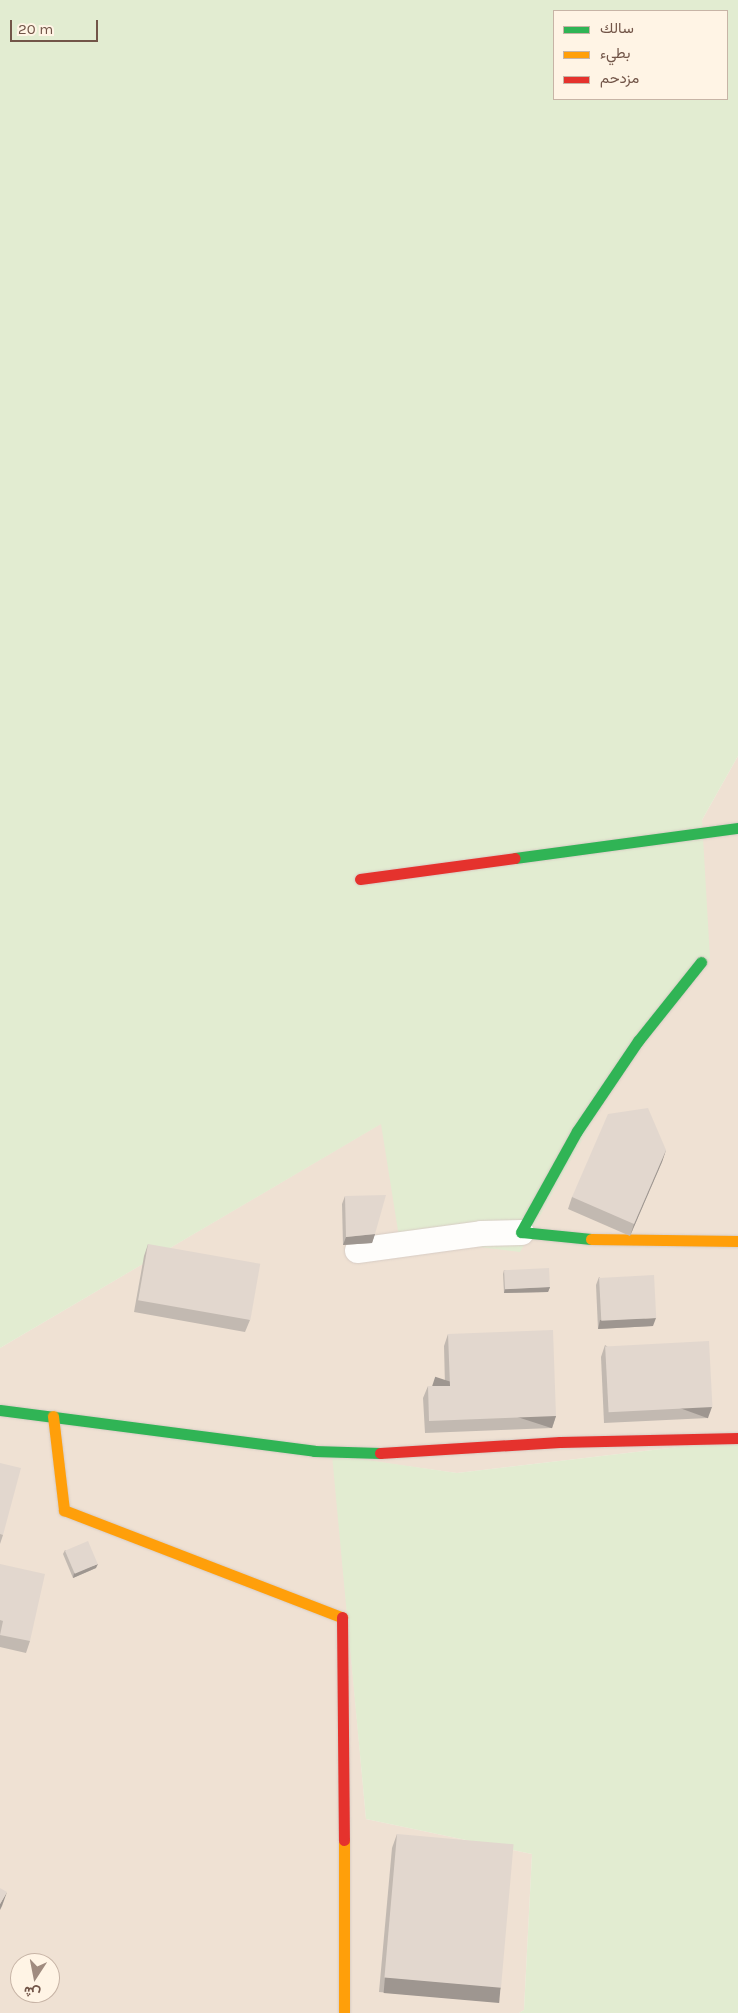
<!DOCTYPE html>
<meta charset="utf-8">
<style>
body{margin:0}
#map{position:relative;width:738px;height:2013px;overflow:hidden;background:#f6efe6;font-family:Karla,Vazirmatn,sans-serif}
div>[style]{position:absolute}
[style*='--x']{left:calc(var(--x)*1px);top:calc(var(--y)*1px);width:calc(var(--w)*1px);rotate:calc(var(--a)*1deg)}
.residential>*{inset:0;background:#efe1d3}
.green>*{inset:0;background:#e2ecd1}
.roads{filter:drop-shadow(0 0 1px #d7ccc4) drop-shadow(0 0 1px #d7ccc4)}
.street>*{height:25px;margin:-12.5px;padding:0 12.5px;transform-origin:12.5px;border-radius:12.5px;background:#fefdfb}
.fast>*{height:11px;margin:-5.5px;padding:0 5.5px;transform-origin:5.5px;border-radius:5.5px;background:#30b455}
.slow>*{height:11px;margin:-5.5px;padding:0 5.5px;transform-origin:5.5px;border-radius:5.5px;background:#ff9f0a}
.jam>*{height:11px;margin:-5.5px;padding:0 5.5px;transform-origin:5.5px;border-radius:5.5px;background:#e5322d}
.wall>*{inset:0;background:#c2b9b1}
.shaded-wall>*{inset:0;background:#9e9690;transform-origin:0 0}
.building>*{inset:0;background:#e2d7ce;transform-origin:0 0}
span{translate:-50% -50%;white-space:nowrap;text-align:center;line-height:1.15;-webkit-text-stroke:4px #fff4e5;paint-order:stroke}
.legend{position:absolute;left:553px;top:10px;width:175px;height:90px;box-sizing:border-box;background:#fff4e5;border:1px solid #c7b4a6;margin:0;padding:6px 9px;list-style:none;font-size:15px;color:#725548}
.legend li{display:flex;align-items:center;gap:10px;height:25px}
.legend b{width:25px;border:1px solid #c7b4a6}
.north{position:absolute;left:10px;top:1953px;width:50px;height:50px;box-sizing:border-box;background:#fff4e5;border:1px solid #c7b4a6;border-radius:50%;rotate:191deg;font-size:14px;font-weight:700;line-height:20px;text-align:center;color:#725548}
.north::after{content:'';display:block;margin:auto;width:18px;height:22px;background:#a08b7f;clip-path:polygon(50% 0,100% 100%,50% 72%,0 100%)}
.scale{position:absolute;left:10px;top:20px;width:88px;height:22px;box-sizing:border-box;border:2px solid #725548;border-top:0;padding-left:6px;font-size:15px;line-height:18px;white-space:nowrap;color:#725548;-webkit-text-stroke:4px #fff4e5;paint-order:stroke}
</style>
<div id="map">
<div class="residential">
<i style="clip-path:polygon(evenodd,738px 756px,738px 1440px,457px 1473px,333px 1456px,366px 1819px,532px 1854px,524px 2010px,519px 2013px,0 2013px,0 1348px,382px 1123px,702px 820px,738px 756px,20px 1963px,50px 1963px,50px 1993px,20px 1993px,20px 1963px)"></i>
</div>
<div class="green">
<i style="clip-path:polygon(evenodd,0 0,738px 0,738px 756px,702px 820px,710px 958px,630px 1053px,520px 1252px,399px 1237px,381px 1124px,0 1348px,0 0,554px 11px,727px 11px,727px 99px,554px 99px,554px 11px)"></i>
<i style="clip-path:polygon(738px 1440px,738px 2013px,519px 2013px,524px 2010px,532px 1854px,366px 1819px,332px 1455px,457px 1473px)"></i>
</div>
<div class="roads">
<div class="street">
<i style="--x:357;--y:1250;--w:125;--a:-7.8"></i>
<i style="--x:481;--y:1233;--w:40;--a:-1.4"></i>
</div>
<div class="fast">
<i style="--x:515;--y:858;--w:225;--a:-7.7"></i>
<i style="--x:591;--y:1239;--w:70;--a:-174.3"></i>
<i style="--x:521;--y:1232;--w:115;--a:-61"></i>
<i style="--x:577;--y:1131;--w:109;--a:-55.9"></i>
<i style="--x:638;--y:1041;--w:101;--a:-51.4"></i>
<i style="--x:0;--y:1410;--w:317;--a:7.4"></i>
<i style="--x:314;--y:1451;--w:66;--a:1.7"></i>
</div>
<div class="slow">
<i style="--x:591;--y:1239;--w:147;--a:0.8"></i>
<i style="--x:53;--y:1416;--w:95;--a:83.3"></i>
<i style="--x:64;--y:1510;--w:298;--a:21.1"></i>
<i style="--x:344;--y:2013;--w:173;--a:-90"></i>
</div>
<div class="jam">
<i style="--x:360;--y:879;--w:156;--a:-7.7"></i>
<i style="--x:380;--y:1453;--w:180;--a:-3.5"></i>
<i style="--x:560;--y:1442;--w:178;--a:-1.3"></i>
<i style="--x:342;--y:1617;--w:223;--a:89.5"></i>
</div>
</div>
<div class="wall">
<i style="clip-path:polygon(666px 1150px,662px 1162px,630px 1236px,568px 1209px,572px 1197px)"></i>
<i style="clip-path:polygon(345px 1196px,375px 1234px,372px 1243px,343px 1245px,342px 1204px)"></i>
<i style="clip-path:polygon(148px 1244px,250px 1320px,245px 1332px,134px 1312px,144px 1256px)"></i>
<i style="clip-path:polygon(504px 1270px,550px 1287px,548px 1292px,504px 1293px,503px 1274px)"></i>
<i style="clip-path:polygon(599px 1277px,653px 1326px,598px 1329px,596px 1285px)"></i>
<i style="clip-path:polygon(448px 1334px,556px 1416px,552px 1428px,425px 1433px,423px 1398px,428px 1386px,445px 1386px,444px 1346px)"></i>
<i style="clip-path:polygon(605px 1345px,708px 1418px,604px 1423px,601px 1357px)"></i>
<i style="clip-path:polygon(0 1463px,3px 1535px,0 1544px)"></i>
<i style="clip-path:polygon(65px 1550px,96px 1568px,73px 1578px,63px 1554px)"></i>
<i style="clip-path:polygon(0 1564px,30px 1641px,26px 1653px,0 1647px)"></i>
<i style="clip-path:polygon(397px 1834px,501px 1987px,496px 2002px,379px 1992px,392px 1848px)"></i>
</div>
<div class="shaded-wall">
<i style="clip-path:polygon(666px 1150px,662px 1162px,630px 1236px,634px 1224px)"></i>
<i style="clip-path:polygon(375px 1234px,372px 1243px,343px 1245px,346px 1237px)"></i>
<i style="clip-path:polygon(550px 1287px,548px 1292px,504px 1293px,505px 1289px)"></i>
<i style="clip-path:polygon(656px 1318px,653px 1326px,598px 1329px,600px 1320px)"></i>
<i style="left:712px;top:1407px;width:12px;height:104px;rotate:110deg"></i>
<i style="left:556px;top:1416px;width:13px;height:127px;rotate:108deg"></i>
<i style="clip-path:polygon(98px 1564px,96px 1568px,73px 1578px,74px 1573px)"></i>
<i style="clip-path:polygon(7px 1892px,2px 1906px,0 1910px,0 1904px)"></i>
<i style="left:385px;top:1977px;width:116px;height:16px;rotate:5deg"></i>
</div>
<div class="building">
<i style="clip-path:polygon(648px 1108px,666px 1150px,634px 1224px,572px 1197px,608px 1114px)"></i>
<i style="clip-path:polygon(386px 1195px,375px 1234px,346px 1237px,345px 1196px)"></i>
<i style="left:148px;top:1244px;width:114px;height:57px;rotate:10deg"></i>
<i style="left:549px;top:1268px;width:19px;height:45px;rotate:87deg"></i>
<i style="left:654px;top:1275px;width:43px;height:55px;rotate:87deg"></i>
<i style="clip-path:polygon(553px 1330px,556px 1416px,429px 1421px,428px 1386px,450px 1386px,448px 1334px)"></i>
<i style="left:709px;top:1341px;width:66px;height:104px;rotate:87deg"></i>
<i style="clip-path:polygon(0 1463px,21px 1468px,3px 1535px,0 1534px)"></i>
<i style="left:88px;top:1541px;width:25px;height:25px;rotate:67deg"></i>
<i style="clip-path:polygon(0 1564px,45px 1574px,30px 1641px,0 1635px,3px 1621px,0 1620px)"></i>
<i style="left:397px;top:1834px;width:117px;height:144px;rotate:5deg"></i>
<i style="clip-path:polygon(0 1888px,7px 1892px,0 1904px)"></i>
</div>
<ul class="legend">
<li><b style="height:6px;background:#30b455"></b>سالك</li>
<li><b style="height:6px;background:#ff9f0a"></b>بطيء</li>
<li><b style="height:6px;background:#e5322d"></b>مزدحم</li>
</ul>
<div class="north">ش</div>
<div class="scale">20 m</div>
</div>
